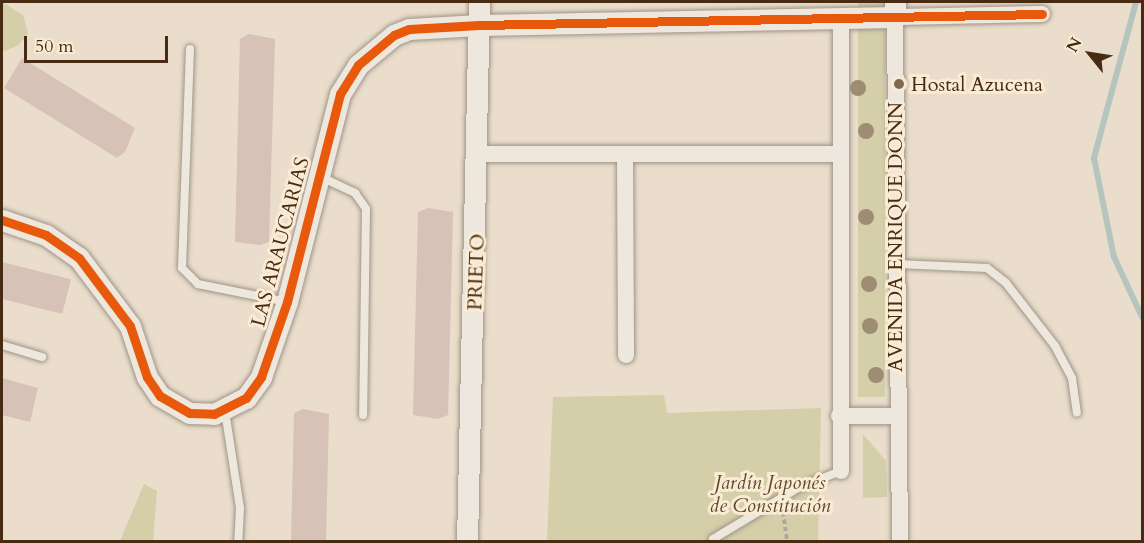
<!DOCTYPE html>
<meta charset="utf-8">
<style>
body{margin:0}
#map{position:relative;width:1144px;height:543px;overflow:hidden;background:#eaddcb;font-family:Cardo,serif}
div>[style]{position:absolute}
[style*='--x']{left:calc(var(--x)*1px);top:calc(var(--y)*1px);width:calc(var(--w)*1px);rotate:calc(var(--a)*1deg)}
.green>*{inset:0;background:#d4cea9;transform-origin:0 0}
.stream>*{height:6px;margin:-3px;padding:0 3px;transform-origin:3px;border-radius:3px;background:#b5c5be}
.building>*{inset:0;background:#d7c2b8;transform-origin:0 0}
.path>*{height:4px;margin-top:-2px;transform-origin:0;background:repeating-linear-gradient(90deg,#aea79d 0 4.5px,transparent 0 7.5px)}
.roads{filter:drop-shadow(0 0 2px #9f9487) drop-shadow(0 0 2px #9f9487)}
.service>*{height:8px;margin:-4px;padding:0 4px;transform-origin:4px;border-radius:4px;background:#ede7de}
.minor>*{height:16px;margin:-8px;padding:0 8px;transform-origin:8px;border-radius:8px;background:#ede7de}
.tertiary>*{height:21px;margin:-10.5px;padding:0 10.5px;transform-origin:10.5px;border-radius:10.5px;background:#ede7de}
.cycleway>*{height:9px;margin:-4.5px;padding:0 4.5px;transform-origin:4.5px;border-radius:4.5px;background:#e8590c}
.trees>*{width:16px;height:16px;margin:-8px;border-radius:50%;background:#9e8c73}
.dots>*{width:16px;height:16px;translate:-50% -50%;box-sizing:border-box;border:3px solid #faebd5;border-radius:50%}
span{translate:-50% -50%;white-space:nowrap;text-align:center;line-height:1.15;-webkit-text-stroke:6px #faebd5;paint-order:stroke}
.poi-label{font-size:20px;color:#472b12}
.left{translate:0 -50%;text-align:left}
.street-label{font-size:20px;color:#472b12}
.park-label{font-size:20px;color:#60492b;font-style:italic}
.frame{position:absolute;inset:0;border:3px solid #472b12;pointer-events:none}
.north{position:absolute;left:1060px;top:24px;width:60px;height:60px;-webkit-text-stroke:4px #faebd5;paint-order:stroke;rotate:300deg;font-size:16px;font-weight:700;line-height:24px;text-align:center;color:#472b12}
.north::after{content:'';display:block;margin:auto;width:21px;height:27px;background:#472b12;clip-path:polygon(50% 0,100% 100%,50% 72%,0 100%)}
.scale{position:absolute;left:24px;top:36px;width:144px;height:27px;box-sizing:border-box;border:3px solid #472b12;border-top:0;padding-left:8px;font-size:18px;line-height:21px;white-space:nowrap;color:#472b12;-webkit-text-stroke:4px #faebd5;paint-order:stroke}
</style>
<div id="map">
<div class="green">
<i style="clip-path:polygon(2px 2px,23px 15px,28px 33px,19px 45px,2px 52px)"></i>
<i style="left:858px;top:2px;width:27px;height:395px"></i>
<i style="clip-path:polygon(664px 395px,667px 413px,821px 408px,818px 541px,547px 542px,553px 397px)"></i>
<i style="clip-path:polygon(863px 434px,886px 461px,887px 497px,863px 498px)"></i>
<i style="clip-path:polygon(144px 484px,157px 491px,153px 541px,120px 541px)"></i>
</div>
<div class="stream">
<i style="--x:1136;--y:2;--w:162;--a:105.1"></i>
<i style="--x:1094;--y:158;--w:101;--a:78.6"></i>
<i style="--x:1114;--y:257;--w:66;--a:65"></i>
</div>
<div class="building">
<i style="clip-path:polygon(249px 34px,275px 39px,269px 242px,260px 245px,235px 242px,240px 39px)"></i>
<i style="clip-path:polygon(22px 58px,135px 128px,125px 152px,117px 158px,4px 88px)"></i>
<i style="clip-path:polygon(428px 208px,453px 212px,448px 415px,438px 419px,413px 415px,418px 212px)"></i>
<i style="left:2px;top:262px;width:71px;height:36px;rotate:14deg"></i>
<i style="clip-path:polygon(2px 378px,38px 388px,30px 422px,2px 415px)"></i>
<i style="clip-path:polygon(303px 409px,329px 414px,326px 542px,291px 542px,294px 413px)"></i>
</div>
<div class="path">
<i style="--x:783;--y:512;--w:30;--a:82"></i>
</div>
<div class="roads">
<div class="service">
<i style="--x:190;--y:49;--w:219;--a:92.1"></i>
<i style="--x:182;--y:268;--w:23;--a:45"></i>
<i style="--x:198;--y:284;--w:91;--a:11.4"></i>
<i style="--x:321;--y:177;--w:38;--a:25"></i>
<i style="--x:355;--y:193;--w:19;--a:55"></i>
<i style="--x:366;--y:209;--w:206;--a:90.8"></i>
<i style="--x:897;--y:264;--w:90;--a:2.5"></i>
<i style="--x:987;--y:268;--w:24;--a:38"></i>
<i style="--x:1006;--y:283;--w:80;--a:52.1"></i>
<i style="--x:1055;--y:346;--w:36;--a:62"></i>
<i style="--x:1072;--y:378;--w:35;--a:82"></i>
<i style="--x:2;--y:345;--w:42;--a:16.7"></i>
<i style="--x:225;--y:411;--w:98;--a:81.2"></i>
<i style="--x:240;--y:508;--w:34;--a:93"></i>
<i style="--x:713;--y:539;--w:99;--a:-31"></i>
<i style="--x:798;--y:488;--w:46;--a:-21.6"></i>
</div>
<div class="minor">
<i style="--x:841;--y:17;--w:454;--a:90"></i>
<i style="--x:480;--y:154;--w:360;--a:0"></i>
<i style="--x:625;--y:154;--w:201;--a:89.7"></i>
<i style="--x:839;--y:416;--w:57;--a:0"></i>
<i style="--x:900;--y:542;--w:525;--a:-90.55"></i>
<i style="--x:895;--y:17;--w:147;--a:-1.2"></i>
</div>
<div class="tertiary">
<i style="--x:2;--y:220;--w:46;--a:18.8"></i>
<i style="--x:46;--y:235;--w:40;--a:34.9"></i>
<i style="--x:79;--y:258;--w:85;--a:53.1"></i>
<i style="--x:130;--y:326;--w:54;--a:71.6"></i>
<i style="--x:147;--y:377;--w:23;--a:56"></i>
<i style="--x:160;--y:396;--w:34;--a:30"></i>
<i style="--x:190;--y:413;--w:24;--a:2"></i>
<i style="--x:214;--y:414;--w:36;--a:-27"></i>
<i style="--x:246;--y:398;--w:26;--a:-54"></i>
<i style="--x:261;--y:377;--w:79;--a:-70.9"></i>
<i style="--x:287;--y:302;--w:215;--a:-75.7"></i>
<i style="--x:340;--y:94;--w:34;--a:-58"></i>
<i style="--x:358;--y:65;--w:47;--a:-39.8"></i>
<i style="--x:394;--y:35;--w:16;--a:-22"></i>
<i style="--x:409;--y:29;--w:70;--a:-3.3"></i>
<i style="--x:479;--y:25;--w:416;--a:-1.1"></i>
<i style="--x:895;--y:17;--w:15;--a:-90"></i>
<i style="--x:467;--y:542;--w:540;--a:-88.73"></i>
</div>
</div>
<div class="cycleway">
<i style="--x:2;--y:220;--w:46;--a:18.8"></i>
<i style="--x:46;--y:235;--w:40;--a:34.9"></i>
<i style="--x:79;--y:258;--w:85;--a:53.1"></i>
<i style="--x:130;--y:326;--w:54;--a:71.6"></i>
<i style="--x:147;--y:377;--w:23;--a:56"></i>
<i style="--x:160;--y:396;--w:34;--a:30"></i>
<i style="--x:190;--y:413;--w:24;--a:2"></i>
<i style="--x:214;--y:414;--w:36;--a:-27"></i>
<i style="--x:246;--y:398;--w:26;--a:-54"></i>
<i style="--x:261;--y:377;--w:79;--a:-70.9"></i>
<i style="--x:287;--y:302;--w:215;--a:-75.7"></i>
<i style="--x:340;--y:94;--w:34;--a:-58"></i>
<i style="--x:358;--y:65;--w:47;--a:-39.8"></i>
<i style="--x:394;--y:35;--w:16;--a:-22"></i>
<i style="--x:409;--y:29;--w:70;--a:-3.3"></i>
<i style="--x:479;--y:25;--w:563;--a:-1.12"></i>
</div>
<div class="trees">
<i style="left:858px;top:88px"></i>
<i style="left:866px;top:131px"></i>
<i style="left:866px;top:217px"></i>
<i style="left:869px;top:284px"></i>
<i style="left:870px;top:326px"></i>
<i style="left:876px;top:375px"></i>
</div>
<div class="dots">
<i style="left:899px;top:84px;background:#806953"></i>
</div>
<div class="poi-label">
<span class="left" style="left:911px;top:84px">Hostal Azucena</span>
</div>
<div class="street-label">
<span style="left:895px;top:237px;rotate:-90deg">AVENIDA ENRIQUE DONN</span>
<span style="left:280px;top:242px;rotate:-75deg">LAS ARAUCARIAS</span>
<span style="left:476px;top:272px;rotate:-88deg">PRIETO</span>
</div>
<div class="park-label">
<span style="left:770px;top:494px">Jardín Japonés<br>de Constitución</span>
</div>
<div class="frame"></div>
<div class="north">N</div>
<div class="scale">50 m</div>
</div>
